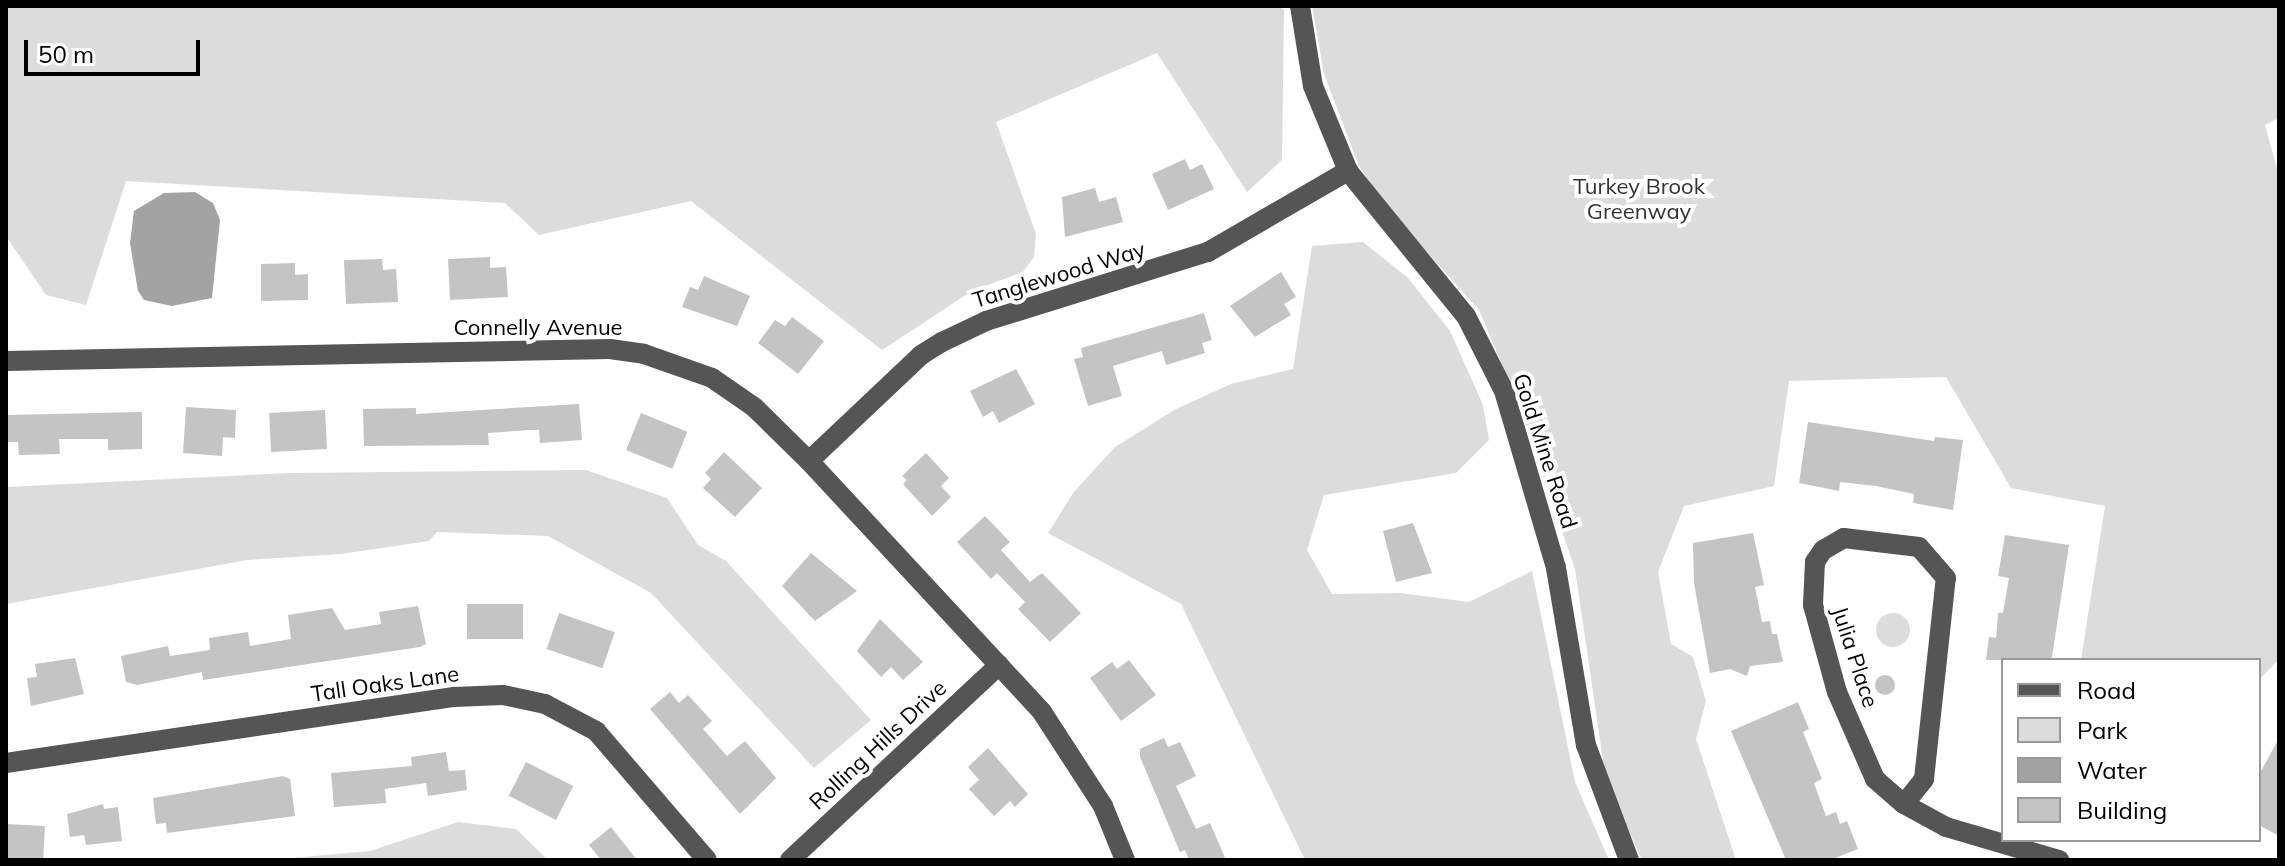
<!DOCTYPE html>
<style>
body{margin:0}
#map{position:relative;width:2285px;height:866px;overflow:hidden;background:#fff;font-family:Mulish,sans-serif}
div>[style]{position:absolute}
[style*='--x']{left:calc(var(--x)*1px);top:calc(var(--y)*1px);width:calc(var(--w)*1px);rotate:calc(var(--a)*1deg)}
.green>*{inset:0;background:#dcdcdc}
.round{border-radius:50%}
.water>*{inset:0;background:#a3a3a3}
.building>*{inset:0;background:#c4c4c4;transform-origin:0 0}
.minor>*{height:20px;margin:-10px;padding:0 10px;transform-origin:10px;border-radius:10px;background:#555}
span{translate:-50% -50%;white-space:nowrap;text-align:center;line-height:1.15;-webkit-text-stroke:8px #fff;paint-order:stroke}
.park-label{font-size:22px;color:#333}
.street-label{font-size:22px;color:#000}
.frame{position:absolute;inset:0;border:8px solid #000;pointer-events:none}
.legend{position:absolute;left:2001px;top:658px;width:260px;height:184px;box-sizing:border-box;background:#fff;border:2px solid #999;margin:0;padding:10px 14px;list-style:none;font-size:24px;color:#000}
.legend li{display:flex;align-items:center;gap:16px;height:40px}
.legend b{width:40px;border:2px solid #999}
.scale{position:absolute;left:24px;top:40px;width:176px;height:36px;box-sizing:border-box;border:4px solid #000;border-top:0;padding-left:10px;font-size:24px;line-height:28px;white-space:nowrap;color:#000;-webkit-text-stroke:6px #fff;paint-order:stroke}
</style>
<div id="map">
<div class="green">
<i style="clip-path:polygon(6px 6px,1274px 6px,1284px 9px,1282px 160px,1247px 192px,1157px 53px,996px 122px,1036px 234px,1034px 257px,1023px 272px,972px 291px,882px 350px,691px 201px,539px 235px,505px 203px,126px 181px,86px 305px,46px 295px,6px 236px)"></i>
<i style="clip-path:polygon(1312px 6px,2279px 6px,2279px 118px,2265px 125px,2279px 176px,2279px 659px,2259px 680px,2259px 660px,2081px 660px,2105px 506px,2011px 488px,1946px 377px,1789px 381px,1774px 486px,1684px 506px,1658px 572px,1671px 644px,1693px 657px,1706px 701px,1696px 739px,1736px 860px,1642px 860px,1606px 781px,1575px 569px,1518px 403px,1479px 310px,1383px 203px,1359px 166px,1324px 74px)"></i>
<i style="clip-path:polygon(1363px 242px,1408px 278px,1450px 331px,1483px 405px,1489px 440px,1456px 473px,1324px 495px,1307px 550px,1332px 594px,1400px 593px,1469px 602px,1532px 571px,1575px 782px,1609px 860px,1305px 860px,1181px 604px,1048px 533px,1073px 493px,1115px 447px,1176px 409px,1231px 384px,1293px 369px,1312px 246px)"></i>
<i style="clip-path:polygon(586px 470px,667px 498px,698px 545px,726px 561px,871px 720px,814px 768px,651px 593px,548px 536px,437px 532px,429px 541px,341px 554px,247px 560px,6px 604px,6px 487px,290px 473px)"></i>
<i class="round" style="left:1876px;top:613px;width:34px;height:34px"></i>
<i style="clip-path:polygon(458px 822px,516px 829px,548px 860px,269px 860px,370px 851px)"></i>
</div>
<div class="water">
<i style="clip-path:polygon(195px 192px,213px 203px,220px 220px,212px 298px,172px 306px,144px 300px,138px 291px,130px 243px,134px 211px,164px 193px)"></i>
</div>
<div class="building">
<i style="clip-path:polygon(1185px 159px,1190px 170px,1202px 164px,1214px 189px,1168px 210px,1152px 174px)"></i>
<i style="clip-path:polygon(1095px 188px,1099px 202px,1116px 197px,1123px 222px,1065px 237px,1062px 197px)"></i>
<i style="clip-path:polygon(490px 257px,490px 268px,506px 267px,508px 297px,450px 300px,448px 259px)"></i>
<i style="clip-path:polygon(382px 259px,383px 270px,396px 269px,398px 302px,346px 304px,344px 260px)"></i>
<i style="clip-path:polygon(295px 263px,295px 275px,308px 274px,308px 300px,261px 301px,261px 264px)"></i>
<i style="clip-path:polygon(1281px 272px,1296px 297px,1284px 304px,1291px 315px,1255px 337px,1230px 306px)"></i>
<i style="clip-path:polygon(704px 276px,750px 296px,737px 326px,682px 307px,690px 287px,698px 290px)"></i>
<i style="clip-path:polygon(1204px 313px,1212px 340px,1202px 343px,1205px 353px,1166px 365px,1162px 351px,1113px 366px,1122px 396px,1088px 406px,1074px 359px,1083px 357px,1081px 348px)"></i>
<i style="clip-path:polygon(792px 317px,824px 341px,798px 374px,758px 343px,775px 320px,785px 326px)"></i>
<i style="clip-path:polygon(1016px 369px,1035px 404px,999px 423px,993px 411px,983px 417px,970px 391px)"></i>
<i style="clip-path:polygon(579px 404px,582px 440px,540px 443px,539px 430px,529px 430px,488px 433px,489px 445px,364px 446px,363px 409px,416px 408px,416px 414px)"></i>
<i style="clip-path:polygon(186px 407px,236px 410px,235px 438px,223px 437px,222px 456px,183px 453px)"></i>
<i style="left:325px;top:410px;width:39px;height:56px;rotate:87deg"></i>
<i style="clip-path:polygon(142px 412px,142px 449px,108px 450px,108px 439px,59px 439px,60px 454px,19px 455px,18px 442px,8px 442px,7px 415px)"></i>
<i style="left:641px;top:413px;width:50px;height:40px;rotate:22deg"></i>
<i style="clip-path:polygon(1808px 422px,1934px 441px,1935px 437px,1963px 440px,1953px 510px,1913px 503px,1914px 494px,1876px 486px,1840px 482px,1839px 491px,1799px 483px)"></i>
<i style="clip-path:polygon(724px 452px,762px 488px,735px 517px,703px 488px,711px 479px,705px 473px)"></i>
<i style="clip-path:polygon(926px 453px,949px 478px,941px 486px,951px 497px,932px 516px,903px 484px,907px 480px,902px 476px)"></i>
<i style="clip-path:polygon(985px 516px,1010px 542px,1001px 550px,1030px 582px,1042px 573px,1081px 613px,1050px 642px,1018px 609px,1025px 602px,997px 573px,991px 579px,957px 542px)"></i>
<i style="clip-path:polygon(1413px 523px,1432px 573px,1396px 582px,1383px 531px)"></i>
<i style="clip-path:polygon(1753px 533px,1764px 585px,1755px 587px,1762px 622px,1770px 621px,1772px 634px,1777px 634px,1783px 662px,1750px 666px,1747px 676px,1730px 669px,1710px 673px,1694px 583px,1693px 543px)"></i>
<i style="clip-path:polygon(2005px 535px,2069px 545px,2052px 657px,2045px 660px,1986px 660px,1989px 637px,1996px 638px,1998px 613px,2003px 613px,2009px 578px,1998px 576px)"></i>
<i style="clip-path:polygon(811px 553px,857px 591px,815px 621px,782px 586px)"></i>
<i style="left:467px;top:604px;width:56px;height:35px"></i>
<i style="clip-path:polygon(418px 606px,426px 644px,420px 647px,203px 680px,202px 672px,137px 685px,126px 682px,121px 656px,168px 646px,170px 656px,210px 650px,209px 638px,248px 632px,250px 646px,291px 639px,288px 615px,332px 608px,345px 630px,381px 624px,379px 612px)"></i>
<i style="left:559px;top:613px;width:59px;height:38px;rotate:19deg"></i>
<i style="clip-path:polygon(880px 619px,923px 662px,903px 680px,891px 667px,881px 677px,857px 651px)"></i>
<i style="clip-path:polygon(75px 658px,84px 694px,31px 706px,27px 678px,37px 677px,35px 664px)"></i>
<i style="clip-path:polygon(1129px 660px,1156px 695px,1121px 721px,1090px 678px,1112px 662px,1117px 669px)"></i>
<i class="round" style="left:1875px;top:675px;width:20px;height:20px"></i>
<i style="clip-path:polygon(670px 692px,679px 703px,688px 695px,712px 721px,703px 729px,727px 756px,745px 741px,776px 778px,740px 814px,650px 709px)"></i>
<i style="clip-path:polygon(1798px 702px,1809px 729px,1803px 732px,1822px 779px,1814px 783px,1826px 816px,1836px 812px,1840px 824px,1847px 821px,1858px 849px,1830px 860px,1786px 860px,1731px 731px)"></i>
<i style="clip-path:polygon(1164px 738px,1168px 747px,1180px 742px,1196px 776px,1176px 786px,1196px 829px,1210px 823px,1226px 860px,1189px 860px,1185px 850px,1180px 852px,1140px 757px,1140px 749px)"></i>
<i style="clip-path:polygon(2279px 738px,2279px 836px,2259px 825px,2259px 775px)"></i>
<i style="clip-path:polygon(988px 748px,1028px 794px,1015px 807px,1010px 801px,994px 816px,969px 789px,979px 780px,968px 767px)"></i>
<i style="clip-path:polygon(446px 752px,449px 771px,465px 770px,467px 790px,428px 796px,426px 783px,385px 789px,386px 803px,334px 807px,331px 773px,412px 766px,411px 757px)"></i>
<i style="left:526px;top:762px;width:53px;height:38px;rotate:27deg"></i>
<i style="clip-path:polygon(283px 776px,290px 779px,295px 816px,167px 833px,166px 823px,156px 824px,153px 798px)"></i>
<i style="clip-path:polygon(103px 804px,104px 809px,118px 807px,122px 841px,86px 845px,84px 835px,70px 837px,67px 814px)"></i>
<i style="left:6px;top:824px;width:39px;height:36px;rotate:3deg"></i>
<i style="clip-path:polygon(611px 827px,637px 860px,601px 860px,589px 845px)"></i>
</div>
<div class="minor">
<i style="--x:1300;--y:6;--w:81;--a:80.8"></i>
<i style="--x:1313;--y:86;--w:92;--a:67.6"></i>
<i style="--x:1348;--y:171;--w:187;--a:50.9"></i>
<i style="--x:1466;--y:316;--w:84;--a:63.1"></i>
<i style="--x:1504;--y:391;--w:184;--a:73.6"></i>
<i style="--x:1556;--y:568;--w:180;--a:80.4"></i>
<i style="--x:1586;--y:745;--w:123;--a:69.5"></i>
<i style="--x:6;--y:361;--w:604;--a:-1.14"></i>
<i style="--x:610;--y:349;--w:34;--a:8"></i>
<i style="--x:644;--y:354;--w:72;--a:19.4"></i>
<i style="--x:712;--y:378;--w:51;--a:34.6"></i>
<i style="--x:754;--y:407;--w:77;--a:44.5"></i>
<i style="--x:809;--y:461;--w:342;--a:47.1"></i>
<i style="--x:1042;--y:712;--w:112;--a:57"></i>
<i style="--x:1103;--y:806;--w:58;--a:67.8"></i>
<i style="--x:809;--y:461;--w:154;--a:-43.4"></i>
<i style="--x:921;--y:355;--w:25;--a:-32"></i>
<i style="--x:942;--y:342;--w:49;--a:-25.5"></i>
<i style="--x:986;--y:321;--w:232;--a:-17.3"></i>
<i style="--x:1208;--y:252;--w:162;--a:-30.1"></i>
<i style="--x:6;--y:763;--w:453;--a:-8.4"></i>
<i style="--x:454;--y:697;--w:49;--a:-2.3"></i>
<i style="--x:503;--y:695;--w:43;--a:12.1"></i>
<i style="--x:545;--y:704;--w:58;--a:27.9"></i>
<i style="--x:596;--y:731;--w:170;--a:49.3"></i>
<i style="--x:1904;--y:804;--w:32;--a:-51"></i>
<i style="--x:1924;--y:779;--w:202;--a:-83.8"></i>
<i style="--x:1946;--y:578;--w:41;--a:-131.1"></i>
<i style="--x:1919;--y:547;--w:76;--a:-173.2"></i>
<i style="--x:1844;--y:538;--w:24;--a:150"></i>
<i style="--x:1823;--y:550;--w:14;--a:124"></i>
<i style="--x:1815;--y:562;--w:43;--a:92.7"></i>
<i style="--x:1813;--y:605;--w:90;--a:74.6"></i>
<i style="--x:1837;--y:692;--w:95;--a:66.4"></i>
<i style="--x:1875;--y:779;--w:38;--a:41"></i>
<i style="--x:1904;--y:804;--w:48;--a:28.7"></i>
<i style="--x:1946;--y:827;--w:118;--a:16.3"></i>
<i style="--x:790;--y:860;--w:286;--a:-43"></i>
</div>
<div class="park-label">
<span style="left:1639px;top:199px">Turkey Brook<br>Greenway</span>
</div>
<div class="street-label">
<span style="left:1059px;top:275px;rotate:-17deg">Tanglewood Way</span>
<span style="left:538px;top:328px">Connelly Avenue</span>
<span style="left:1545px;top:451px;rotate:72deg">Gold Mine Road</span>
<span style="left:1855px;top:657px;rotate:72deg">Julia Place</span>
<span style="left:385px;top:684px;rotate:-8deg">Tall Oaks Lane</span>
<span style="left:878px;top:745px;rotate:-43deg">Rolling Hills Drive</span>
</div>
<div class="frame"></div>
<ul class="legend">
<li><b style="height:10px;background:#555"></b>Road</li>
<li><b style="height:22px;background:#dcdcdc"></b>Park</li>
<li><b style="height:22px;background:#a3a3a3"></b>Water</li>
<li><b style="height:22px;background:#c4c4c4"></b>Building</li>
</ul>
<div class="scale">50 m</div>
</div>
